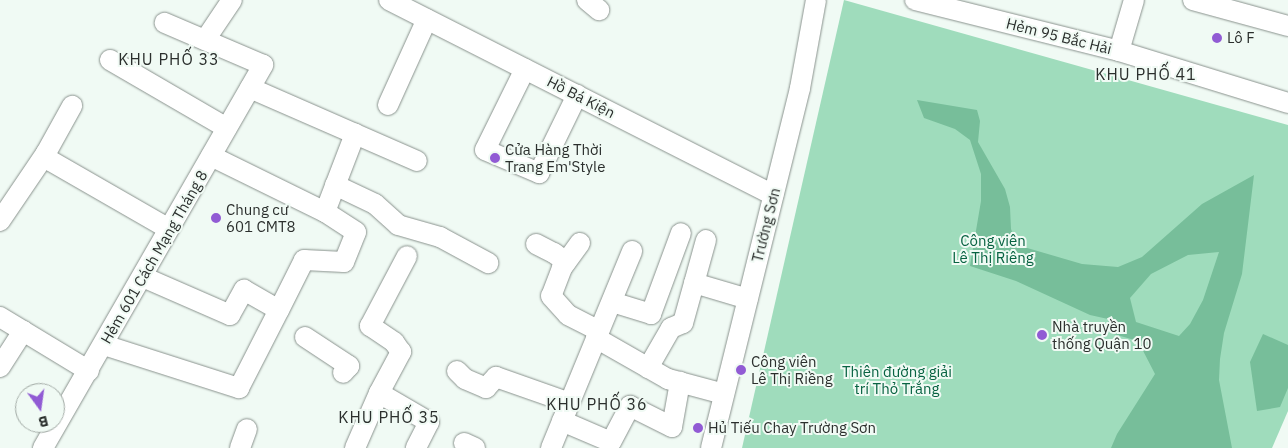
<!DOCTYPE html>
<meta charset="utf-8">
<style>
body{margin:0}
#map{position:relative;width:1288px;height:448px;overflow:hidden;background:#f0faf4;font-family:"IBM Plex Sans",sans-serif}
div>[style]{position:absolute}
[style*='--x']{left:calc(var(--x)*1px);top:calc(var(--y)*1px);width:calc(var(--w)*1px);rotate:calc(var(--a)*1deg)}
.green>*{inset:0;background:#9fdcbc}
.water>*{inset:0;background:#77be9a}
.roads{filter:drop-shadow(0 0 1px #89928d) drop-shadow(0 0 1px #89928d)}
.minor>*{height:20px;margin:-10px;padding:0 10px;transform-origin:10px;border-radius:10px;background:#fff}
.dots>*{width:14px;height:14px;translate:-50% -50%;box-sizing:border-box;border:2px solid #f0faf4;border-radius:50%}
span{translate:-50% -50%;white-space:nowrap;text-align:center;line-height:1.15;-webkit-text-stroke:4px #f0faf4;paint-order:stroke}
.street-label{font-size:15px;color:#2b2f2d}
.poi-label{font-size:15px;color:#2b2f2d}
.left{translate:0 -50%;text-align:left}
.park-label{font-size:15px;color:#086342}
.neighbourhood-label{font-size:16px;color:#2b2f2d;letter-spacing:1px}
.north{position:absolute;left:15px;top:383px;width:50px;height:50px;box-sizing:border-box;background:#f0faf4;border:1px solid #a1a9a4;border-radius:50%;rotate:166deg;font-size:14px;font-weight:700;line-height:20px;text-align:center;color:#2b2f2d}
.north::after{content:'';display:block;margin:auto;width:18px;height:22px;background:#915bd4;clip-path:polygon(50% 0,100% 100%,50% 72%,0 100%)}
</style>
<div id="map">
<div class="green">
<i style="clip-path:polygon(844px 0,1288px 125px,1288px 411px,1272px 448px,742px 448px)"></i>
</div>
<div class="water">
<i style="clip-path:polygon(evenodd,917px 100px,977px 110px,980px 121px,978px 142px,1005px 189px,1010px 207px,1011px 229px,1017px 245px,1082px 264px,1118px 267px,1142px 257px,1202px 204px,1254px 175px,1242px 274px,1224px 333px,1220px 359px,1219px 380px,1232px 448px,1111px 448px,1117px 434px,1155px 374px,1138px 341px,1110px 333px,1108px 319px,1090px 315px,1016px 281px,970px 266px,981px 201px,981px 174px,970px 140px,955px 129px,924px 118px,917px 100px,1219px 252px,1203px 300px,1190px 324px,1179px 336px,1136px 322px,1130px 298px,1151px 274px,1188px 255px,1219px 252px)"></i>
<i style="clip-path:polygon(1263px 334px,1288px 345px,1288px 388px,1280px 407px,1257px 411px,1250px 362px)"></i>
</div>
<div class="roads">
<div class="minor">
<i style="--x:389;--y:0;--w:431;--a:26.9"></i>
<i style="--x:587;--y:0;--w:16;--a:40"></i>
<i style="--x:915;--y:0;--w:210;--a:14"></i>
<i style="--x:1119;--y:51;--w:177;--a:17.1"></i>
<i style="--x:1193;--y:0;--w:98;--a:15.3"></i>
<i style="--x:205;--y:40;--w:48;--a:-56"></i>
<i style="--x:1119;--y:51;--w:53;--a:-73.6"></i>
<i style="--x:110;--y:60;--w:135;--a:30.2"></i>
<i style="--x:525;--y:69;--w:90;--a:116.3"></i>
<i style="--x:485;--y:150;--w:59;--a:23.1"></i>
<i style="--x:539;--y:173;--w:87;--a:-64"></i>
<i style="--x:250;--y:88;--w:182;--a:23.6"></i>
<i style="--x:388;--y:105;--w:94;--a:-65.6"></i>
<i style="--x:46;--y:153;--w:8;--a:67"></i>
<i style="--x:49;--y:160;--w:138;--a:29.9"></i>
<i style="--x:335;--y:185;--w:44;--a:25.4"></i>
<i style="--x:375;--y:204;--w:31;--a:42"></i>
<i style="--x:398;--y:225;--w:44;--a:15.9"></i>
<i style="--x:440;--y:237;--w:55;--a:28.4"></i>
<i style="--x:325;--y:212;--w:84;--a:-69"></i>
<i style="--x:0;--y:221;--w:82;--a:-55.9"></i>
<i style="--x:46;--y:153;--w:54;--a:-61"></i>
<i style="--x:580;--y:243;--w:31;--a:126"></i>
<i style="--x:562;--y:268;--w:30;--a:111"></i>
<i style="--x:551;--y:296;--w:25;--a:48"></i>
<i style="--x:568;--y:315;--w:35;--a:27"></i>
<i style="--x:536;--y:244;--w:20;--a:27"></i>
<i style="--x:554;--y:253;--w:15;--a:37"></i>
<i style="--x:143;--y:277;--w:95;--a:23.6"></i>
<i style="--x:230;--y:315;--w:29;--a:-61"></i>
<i style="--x:244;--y:290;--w:40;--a:29.7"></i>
<i style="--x:279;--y:310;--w:56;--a:-63.4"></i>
<i style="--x:304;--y:260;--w:40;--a:2.9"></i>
<i style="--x:344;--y:262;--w:32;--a:-68"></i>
<i style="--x:356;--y:232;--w:37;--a:-147"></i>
<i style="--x:325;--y:212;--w:127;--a:-153.8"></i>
<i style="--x:694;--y:283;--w:56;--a:16.5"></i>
<i style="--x:612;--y:302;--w:41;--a:17.1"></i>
<i style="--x:651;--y:314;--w:86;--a:-69.7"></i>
<i style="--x:0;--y:317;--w:104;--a:31.2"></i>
<i style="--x:305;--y:337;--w:53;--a:33.4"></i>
<i style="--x:349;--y:366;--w:9;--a:131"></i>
<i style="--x:596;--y:338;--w:83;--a:29.7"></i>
<i style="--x:668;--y:379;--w:58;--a:15"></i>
<i style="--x:104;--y:345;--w:142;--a:17.7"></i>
<i style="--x:239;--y:388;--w:88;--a:-62.9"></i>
<i style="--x:0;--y:367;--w:43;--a:-57.4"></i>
<i style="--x:648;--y:368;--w:46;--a:-60.1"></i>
<i style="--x:671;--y:328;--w:13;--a:-23"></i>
<i style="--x:683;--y:323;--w:86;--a:-74.5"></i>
<i style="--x:457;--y:371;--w:11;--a:45"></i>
<i style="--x:465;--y:379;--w:23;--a:23"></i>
<i style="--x:486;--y:388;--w:15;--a:-48"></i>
<i style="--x:496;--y:377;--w:78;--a:19.4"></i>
<i style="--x:379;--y:393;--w:58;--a:30.1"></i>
<i style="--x:429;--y:422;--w:29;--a:117"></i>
<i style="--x:562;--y:421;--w:53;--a:23.2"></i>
<i style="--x:611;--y:442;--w:41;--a:-62.2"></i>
<i style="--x:630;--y:406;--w:47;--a:26.6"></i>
<i style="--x:672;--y:427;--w:46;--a:-79.9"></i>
<i style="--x:464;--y:443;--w:12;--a:24"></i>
<i style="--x:43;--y:448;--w:442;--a:-60.1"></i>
<i style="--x:263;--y:65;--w:107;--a:-156.8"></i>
<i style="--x:240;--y:448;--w:20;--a:-70"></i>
<i style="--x:355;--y:448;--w:60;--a:-66.4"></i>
<i style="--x:379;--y:393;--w:47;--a:-61.8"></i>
<i style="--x:401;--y:352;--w:12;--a:-125"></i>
<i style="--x:394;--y:342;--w:29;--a:-146"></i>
<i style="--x:370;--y:326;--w:79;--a:-62.1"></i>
<i style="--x:551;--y:448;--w:213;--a:-67.6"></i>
<i style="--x:711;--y:448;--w:371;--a:-76.1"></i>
<i style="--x:800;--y:88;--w:89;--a:-79.7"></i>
</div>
</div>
<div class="dots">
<i style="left:1217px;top:38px;background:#915bd4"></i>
<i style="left:495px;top:158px;background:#915bd4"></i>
<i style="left:216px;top:218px;background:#915bd4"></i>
<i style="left:1042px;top:335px;background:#915bd4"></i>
<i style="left:741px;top:370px;background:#915bd4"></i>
<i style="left:698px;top:428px;background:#915bd4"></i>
</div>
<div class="street-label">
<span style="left:1059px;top:36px;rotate:14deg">Hẻm 95 Bắc Hải</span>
<span style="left:581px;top:97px;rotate:27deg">Hồ Bá Kiện</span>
<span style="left:766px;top:225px;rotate:-76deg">Trường Sơn</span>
<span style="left:154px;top:257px;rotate:-60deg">Hẻm 601 Cách Mạng Tháng 8</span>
</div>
<div class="poi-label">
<span class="left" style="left:1227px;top:38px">Lô F</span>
<span class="left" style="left:505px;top:158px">Cửa Hàng Thời<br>Trang Em'Style</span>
<span class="left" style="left:226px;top:218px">Chung cư<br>601 CMT8</span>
<span class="left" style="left:1052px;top:335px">Nhà truyền<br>thống Quận 10</span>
<span class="left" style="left:751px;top:370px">Công viên<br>Lê Thị Riềng</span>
<span class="left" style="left:708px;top:428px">Hủ Tiếu Chay Trường Sơn</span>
</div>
<div class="park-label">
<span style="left:993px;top:249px">Công viên<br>Lê Thị Riêng</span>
<span style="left:897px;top:380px">Thiên đường giải<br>trí Thỏ Trắng</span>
</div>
<div class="neighbourhood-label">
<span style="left:169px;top:59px">KHU PHỐ 33</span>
<span style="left:1146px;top:74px">KHU PHỐ 41</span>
<span style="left:597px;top:404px">KHU PHỐ 36</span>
<span style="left:389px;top:417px">KHU PHỐ 35</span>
</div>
<div class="north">B</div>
</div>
